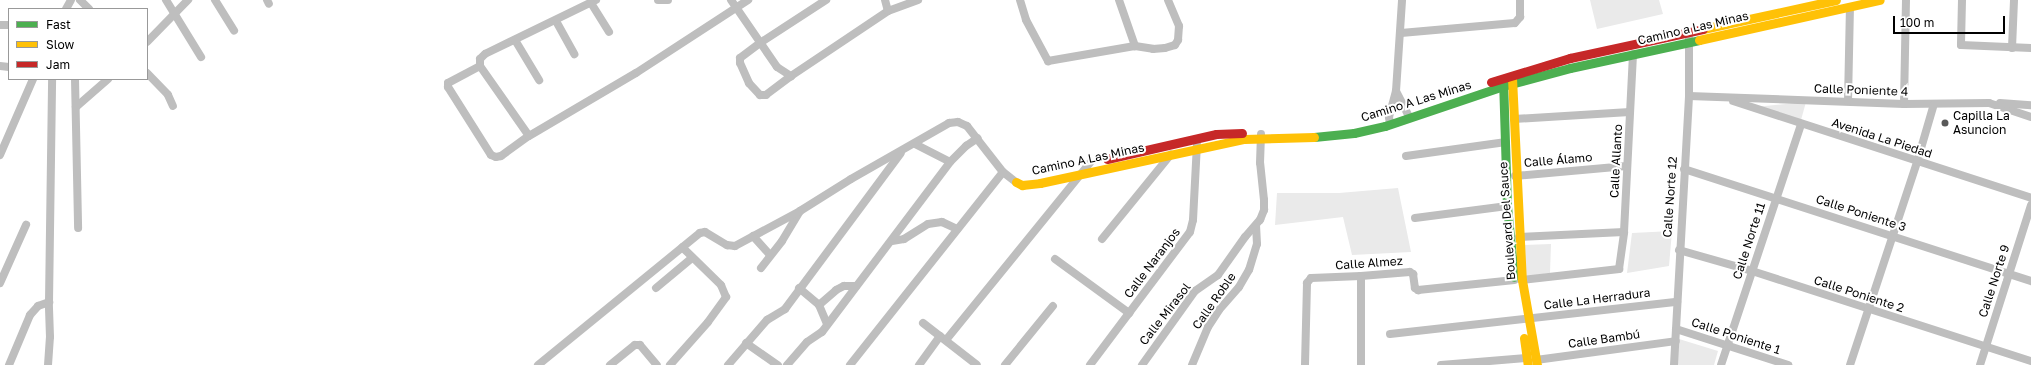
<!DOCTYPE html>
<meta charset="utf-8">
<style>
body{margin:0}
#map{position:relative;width:2031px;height:365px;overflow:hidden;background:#fff;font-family:"Golos Text",sans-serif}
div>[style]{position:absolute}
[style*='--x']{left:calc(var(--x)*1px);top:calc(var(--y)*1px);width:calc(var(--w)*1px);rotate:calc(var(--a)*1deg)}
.green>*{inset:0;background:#eaeaea}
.street>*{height:8px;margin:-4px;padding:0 4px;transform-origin:4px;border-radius:4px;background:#bebebe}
.fast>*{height:9px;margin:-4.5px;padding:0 4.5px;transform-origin:4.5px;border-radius:4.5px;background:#4caf50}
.slow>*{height:9px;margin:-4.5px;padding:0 4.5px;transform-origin:4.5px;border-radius:4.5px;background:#ffc107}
.jam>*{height:9px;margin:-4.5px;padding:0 4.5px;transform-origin:4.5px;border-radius:4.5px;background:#c62828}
.dots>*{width:11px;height:11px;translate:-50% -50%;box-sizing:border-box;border:2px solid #fff;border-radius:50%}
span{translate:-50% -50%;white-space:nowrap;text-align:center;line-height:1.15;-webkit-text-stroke:4px #fff;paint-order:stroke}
.street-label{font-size:12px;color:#000}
.poi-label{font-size:12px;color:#000}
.left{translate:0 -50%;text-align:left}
.legend{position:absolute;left:8px;top:8px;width:140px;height:72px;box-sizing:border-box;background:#fff;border:1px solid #999;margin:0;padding:5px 7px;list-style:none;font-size:12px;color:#000}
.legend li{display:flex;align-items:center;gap:8px;height:20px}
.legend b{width:20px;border:1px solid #999}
.scale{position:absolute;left:1893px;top:16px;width:112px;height:18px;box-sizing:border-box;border:2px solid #000;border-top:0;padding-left:5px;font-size:12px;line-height:14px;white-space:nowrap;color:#000;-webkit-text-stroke:3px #fff;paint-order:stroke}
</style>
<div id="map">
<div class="green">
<i style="clip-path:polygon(1590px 0,1659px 0,1663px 14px,1597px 29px)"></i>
<i style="clip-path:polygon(1806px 102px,1801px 120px,1755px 107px)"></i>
<i style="clip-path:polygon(1398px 188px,1411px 252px,1352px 255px,1343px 217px,1275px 225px,1277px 193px,1339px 193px)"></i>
<i style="clip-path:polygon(1672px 231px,1669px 266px,1627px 273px,1632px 233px)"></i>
<i style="clip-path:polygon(1551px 244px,1550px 273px,1523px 277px,1524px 245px)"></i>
<i style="clip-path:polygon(1679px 339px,1718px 351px,1714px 365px,1677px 365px)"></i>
</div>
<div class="street">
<i style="--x:80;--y:0;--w:13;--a:45"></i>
<i style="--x:166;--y:0;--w:67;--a:58.4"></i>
<i style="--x:215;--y:0;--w:36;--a:58"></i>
<i style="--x:267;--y:0;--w:4;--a:63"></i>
<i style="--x:596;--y:0;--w:123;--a:154.1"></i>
<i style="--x:485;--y:54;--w:7;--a:135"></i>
<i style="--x:480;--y:59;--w:7;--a:90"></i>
<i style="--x:480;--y:66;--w:36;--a:152"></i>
<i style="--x:448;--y:83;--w:4;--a:90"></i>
<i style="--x:448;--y:87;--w:80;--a:57.7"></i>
<i style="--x:491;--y:155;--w:5;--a:22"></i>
<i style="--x:496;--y:157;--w:5;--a:-11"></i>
<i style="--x:501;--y:156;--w:34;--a:-36"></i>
<i style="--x:529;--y:136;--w:124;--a:-30.5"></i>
<i style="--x:636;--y:73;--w:134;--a:-33.1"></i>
<i style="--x:658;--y:0;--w:10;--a:0"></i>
<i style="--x:731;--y:0;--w:81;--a:55.5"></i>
<i style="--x:777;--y:67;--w:17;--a:33"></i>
<i style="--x:791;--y:76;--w:117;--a:-33.8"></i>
<i style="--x:888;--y:11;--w:32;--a:-20"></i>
<i style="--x:885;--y:0;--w:11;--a:75"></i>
<i style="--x:1020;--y:0;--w:21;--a:73"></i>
<i style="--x:1026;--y:20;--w:47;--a:61.8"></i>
<i style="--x:1048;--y:61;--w:88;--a:-9.8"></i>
<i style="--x:1135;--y:46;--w:18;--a:9"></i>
<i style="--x:1153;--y:49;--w:12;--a:-5"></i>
<i style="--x:1165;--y:48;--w:10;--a:-17"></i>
<i style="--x:1175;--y:45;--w:6;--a:-59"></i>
<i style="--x:1178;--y:40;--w:14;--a:-86"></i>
<i style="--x:1179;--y:26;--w:28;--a:-113"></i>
<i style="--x:1119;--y:0;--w:49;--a:70.8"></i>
<i style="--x:1962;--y:0;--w:45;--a:91.3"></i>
<i style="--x:1961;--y:45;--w:70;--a:2.5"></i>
<i style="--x:591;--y:3;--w:34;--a:58"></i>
<i style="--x:66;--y:9;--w:10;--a:-61"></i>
<i style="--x:556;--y:21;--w:38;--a:61"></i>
<i style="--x:0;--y:25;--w:9;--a:0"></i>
<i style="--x:1401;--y:33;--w:114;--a:-5"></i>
<i style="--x:1515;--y:23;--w:8;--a:-50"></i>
<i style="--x:1520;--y:17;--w:17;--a:-90"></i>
<i style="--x:515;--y:40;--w:47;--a:59"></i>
<i style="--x:147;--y:42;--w:59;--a:-45.7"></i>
<i style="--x:2012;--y:48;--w:48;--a:-87.6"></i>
<i style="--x:0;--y:66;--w:9;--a:6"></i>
<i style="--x:480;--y:66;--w:85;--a:55"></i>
<i style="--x:147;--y:73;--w:30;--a:46"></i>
<i style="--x:168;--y:95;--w:12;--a:66"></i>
<i style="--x:791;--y:76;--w:31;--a:143"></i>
<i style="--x:766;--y:95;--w:6;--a:180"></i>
<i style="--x:760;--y:95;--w:16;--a:-133"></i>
<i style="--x:749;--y:83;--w:22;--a:-114"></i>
<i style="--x:740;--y:63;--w:5;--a:-90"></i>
<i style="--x:740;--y:58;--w:25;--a:-37"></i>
<i style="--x:760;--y:43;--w:79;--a:-33.1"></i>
<i style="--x:75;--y:79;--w:149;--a:88.8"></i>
<i style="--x:1396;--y:91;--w:29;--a:63"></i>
<i style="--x:1689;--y:96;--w:215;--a:2.1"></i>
<i style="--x:1904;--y:104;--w:85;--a:-0.7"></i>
<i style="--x:1989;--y:103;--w:44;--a:18.4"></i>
<i style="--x:1733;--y:101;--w:313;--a:18"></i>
<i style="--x:1848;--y:101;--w:94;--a:-88.8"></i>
<i style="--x:2000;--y:103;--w:31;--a:4"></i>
<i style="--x:1904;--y:104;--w:104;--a:-88.9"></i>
<i style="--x:76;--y:107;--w:43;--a:-41.2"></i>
<i style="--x:1514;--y:119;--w:116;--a:-3.5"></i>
<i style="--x:1390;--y:124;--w:7;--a:-98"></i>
<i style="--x:1389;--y:117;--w:27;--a:-75"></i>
<i style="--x:1396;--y:91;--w:91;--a:-86.2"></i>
<i style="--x:915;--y:144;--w:39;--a:27"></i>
<i style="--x:0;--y:155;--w:83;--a:-66.5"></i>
<i style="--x:1406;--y:156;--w:101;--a:-8"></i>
<i style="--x:1684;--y:169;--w:365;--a:17.9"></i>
<i style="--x:1515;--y:176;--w:112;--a:-5.1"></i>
<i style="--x:1415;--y:218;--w:93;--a:-7.4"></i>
<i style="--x:753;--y:236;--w:25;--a:48"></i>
<i style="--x:1519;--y:237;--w:105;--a:-2.7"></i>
<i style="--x:1102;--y:239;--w:109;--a:-50.9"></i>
<i style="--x:892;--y:241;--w:12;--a:-9"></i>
<i style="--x:904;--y:239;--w:28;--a:-32"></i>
<i style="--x:928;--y:224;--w:14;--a:-8"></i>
<i style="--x:942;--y:222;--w:17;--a:25"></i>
<i style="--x:1679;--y:250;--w:76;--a:16"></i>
<i style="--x:1752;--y:271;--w:293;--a:17.9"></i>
<i style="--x:1055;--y:259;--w:92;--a:36.1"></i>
<i style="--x:761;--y:268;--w:34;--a:-52"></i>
<i style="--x:782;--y:241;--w:35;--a:-59"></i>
<i style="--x:1522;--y:280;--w:98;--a:-6.5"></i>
<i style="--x:1619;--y:269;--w:37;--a:-82"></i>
<i style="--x:1624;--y:232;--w:178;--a:-87.1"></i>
<i style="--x:0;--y:283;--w:64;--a:-65.9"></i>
<i style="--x:656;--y:288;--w:47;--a:-39.8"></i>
<i style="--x:799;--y:288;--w:26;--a:40"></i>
<i style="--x:819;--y:305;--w:23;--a:-41"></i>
<i style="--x:836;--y:290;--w:9;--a:-27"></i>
<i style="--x:844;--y:286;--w:12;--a:0"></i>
<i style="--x:819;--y:305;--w:21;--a:67"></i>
<i style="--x:923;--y:323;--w:68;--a:37.9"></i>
<i style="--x:1676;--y:329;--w:118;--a:17.8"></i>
<i style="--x:1390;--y:334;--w:289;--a:-6.4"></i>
<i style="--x:946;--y:340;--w:228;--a:-50.9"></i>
<i style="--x:746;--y:343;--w:39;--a:35"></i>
<i style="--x:1536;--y:360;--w:141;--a:-7.7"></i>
<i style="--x:9;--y:365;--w:54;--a:-67.2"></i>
<i style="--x:30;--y:315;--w:12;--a:-48"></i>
<i style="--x:38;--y:306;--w:12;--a:-20"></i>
<i style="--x:48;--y:365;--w:28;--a:-86"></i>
<i style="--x:50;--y:337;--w:35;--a:-92"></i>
<i style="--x:49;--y:302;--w:223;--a:-89.2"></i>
<i style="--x:538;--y:365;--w:209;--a:-39.2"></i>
<i style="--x:700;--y:233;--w:5;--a:-11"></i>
<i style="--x:705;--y:232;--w:26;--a:31"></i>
<i style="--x:727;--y:245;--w:8;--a:7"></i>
<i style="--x:735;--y:246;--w:74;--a:-28.3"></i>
<i style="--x:800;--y:211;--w:60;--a:-32.1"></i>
<i style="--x:851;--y:179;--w:113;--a:-29.7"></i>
<i style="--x:949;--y:123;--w:9;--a:-6"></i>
<i style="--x:958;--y:122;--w:10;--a:24"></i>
<i style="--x:967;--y:126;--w:58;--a:52"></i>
<i style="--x:1003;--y:172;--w:16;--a:38"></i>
<i style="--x:610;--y:365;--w:32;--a:-39"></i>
<i style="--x:635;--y:345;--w:5;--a:0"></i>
<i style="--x:640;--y:345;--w:26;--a:50"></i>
<i style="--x:670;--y:365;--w:57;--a:-48.5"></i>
<i style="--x:708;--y:322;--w:31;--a:-54"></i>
<i style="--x:726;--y:297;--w:13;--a:-113"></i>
<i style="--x:721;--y:285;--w:54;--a:-135.7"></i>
<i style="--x:728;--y:365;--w:60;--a:-49.1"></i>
<i style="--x:767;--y:320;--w:21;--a:-31"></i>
<i style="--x:785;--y:309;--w:194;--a:-53.4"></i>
<i style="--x:787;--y:365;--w:30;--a:-49"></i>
<i style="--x:807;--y:342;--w:18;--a:-34"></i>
<i style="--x:822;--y:332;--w:213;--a:-53"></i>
<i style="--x:950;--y:162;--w:23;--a:-45"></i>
<i style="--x:966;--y:146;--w:14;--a:-34"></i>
<i style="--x:850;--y:365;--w:246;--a:-51.6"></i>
<i style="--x:919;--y:365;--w:36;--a:-54"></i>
<i style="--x:1005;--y:365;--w:76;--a:-50.9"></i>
<i style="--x:1090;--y:365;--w:166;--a:-53.1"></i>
<i style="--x:1190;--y:232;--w:12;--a:-76"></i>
<i style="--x:1193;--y:220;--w:76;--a:-87"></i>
<i style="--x:1142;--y:365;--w:91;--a:-54.4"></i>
<i style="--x:1195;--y:291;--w:28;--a:-35"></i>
<i style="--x:1218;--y:275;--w:47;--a:-54.6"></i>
<i style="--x:1245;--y:237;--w:23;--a:-49"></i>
<i style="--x:1260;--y:220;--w:11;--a:-68"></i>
<i style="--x:1264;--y:210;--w:10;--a:-90"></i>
<i style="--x:1264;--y:200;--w:37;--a:-96"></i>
<i style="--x:1260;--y:163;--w:29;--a:-88"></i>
<i style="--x:1192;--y:365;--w:41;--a:-67.2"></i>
<i style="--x:1208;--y:327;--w:20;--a:-57"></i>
<i style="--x:1219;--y:310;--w:30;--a:-49"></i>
<i style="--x:1239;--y:287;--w:20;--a:-60"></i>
<i style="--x:1249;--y:270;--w:27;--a:-73"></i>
<i style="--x:1257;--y:244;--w:18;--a:-93"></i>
<i style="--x:1305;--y:365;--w:82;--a:-88.6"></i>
<i style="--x:1307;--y:283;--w:6;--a:-51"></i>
<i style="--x:1311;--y:278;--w:50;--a:-2.3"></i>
<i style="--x:1361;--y:276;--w:49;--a:-4.7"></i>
<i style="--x:1410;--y:272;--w:4;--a:34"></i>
<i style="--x:1413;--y:274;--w:14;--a:82"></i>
<i style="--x:1415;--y:288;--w:4;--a:34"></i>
<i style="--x:1418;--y:290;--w:97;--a:-5.9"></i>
<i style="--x:1361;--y:365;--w:89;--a:-90"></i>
<i style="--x:1441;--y:365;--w:86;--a:-4.7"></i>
<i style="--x:1674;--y:365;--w:269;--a:-86.8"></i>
<i style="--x:1689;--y:96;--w:58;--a:-90"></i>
<i style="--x:1721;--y:365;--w:254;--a:-71.6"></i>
<i style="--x:1850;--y:365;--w:214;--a:-71.7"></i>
<i style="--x:1917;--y:162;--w:60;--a:-73.7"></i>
<i style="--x:1980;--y:365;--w:168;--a:-72.3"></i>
</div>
<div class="fast">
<i style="--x:1503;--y:79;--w:127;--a:88.2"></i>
<i style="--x:1507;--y:206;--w:71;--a:84.4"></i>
<i style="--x:1314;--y:137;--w:40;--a:-5.7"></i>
<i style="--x:1354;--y:133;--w:32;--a:-13"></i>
<i style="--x:1385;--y:126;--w:125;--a:-18.7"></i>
<i style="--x:1503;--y:86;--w:69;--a:-15"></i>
<i style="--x:1570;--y:68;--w:132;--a:-12.2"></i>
</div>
<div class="slow">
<i style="--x:1703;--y:29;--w:136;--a:-12.3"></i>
<i style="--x:1699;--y:40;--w:185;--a:-12.5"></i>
<i style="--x:1512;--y:78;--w:202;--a:87.2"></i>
<i style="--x:1522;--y:280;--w:86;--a:80"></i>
<i style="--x:1016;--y:182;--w:7;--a:27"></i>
<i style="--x:1022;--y:185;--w:18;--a:-6"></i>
<i style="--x:1040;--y:183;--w:209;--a:-12.2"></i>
<i style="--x:1244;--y:139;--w:70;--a:-1.6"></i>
<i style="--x:1524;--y:338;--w:27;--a:82"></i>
</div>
<div class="jam">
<i style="--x:1491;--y:82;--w:83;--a:-16.9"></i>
<i style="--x:1570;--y:58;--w:136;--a:-12.3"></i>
<i style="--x:1107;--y:159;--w:112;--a:-12.9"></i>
<i style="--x:1216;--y:134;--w:26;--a:-2"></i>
</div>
<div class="dots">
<i style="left:1945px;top:123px;background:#595959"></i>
</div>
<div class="street-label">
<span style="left:1693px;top:28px;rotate:-13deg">Camino a Las Minas</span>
<span style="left:1861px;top:90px;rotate:2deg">Calle Poniente 4</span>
<span style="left:1416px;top:101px;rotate:-17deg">Camino A Las Minas</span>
<span style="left:1882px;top:138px;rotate:18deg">Avenida La Piedad</span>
<span style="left:1088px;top:159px;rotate:-12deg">Camino A Las Minas</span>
<span style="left:1558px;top:160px;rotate:-5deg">Calle Álamo</span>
<span style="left:1616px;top:161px;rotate:-87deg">Calle Allanto</span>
<span style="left:1670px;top:197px;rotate:-86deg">Calle Norte 12</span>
<span style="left:1861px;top:213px;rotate:18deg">Calle Poniente 3</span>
<span style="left:1507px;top:221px;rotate:-94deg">Boulevard Del Sauce</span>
<span style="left:1749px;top:241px;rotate:-72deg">Calle Norte 11</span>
<span style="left:1152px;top:263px;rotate:-53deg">Calle Naranjos</span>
<span style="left:1369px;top:263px;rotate:-4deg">Calle Almez</span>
<span style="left:1994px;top:281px;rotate:-72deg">Calle Norte 9</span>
<span style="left:1859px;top:294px;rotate:18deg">Calle Poniente 2</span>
<span style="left:1597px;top:299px;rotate:-7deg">Calle La Herradura</span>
<span style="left:1214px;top:301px;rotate:-55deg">Calle Roble</span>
<span style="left:1165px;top:314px;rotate:-52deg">Calle Mirasol</span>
<span style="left:1736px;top:336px;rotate:18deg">Calle Poniente 1</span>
<span style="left:1604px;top:339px;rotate:-8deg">Calle Bambú</span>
</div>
<div class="poi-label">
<span class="left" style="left:1953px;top:123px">Capilla La<br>Asuncion</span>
</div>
<ul class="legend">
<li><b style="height:5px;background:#4caf50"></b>Fast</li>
<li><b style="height:5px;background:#ffc107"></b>Slow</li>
<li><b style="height:5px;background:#c62828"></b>Jam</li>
</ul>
<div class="scale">100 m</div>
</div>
